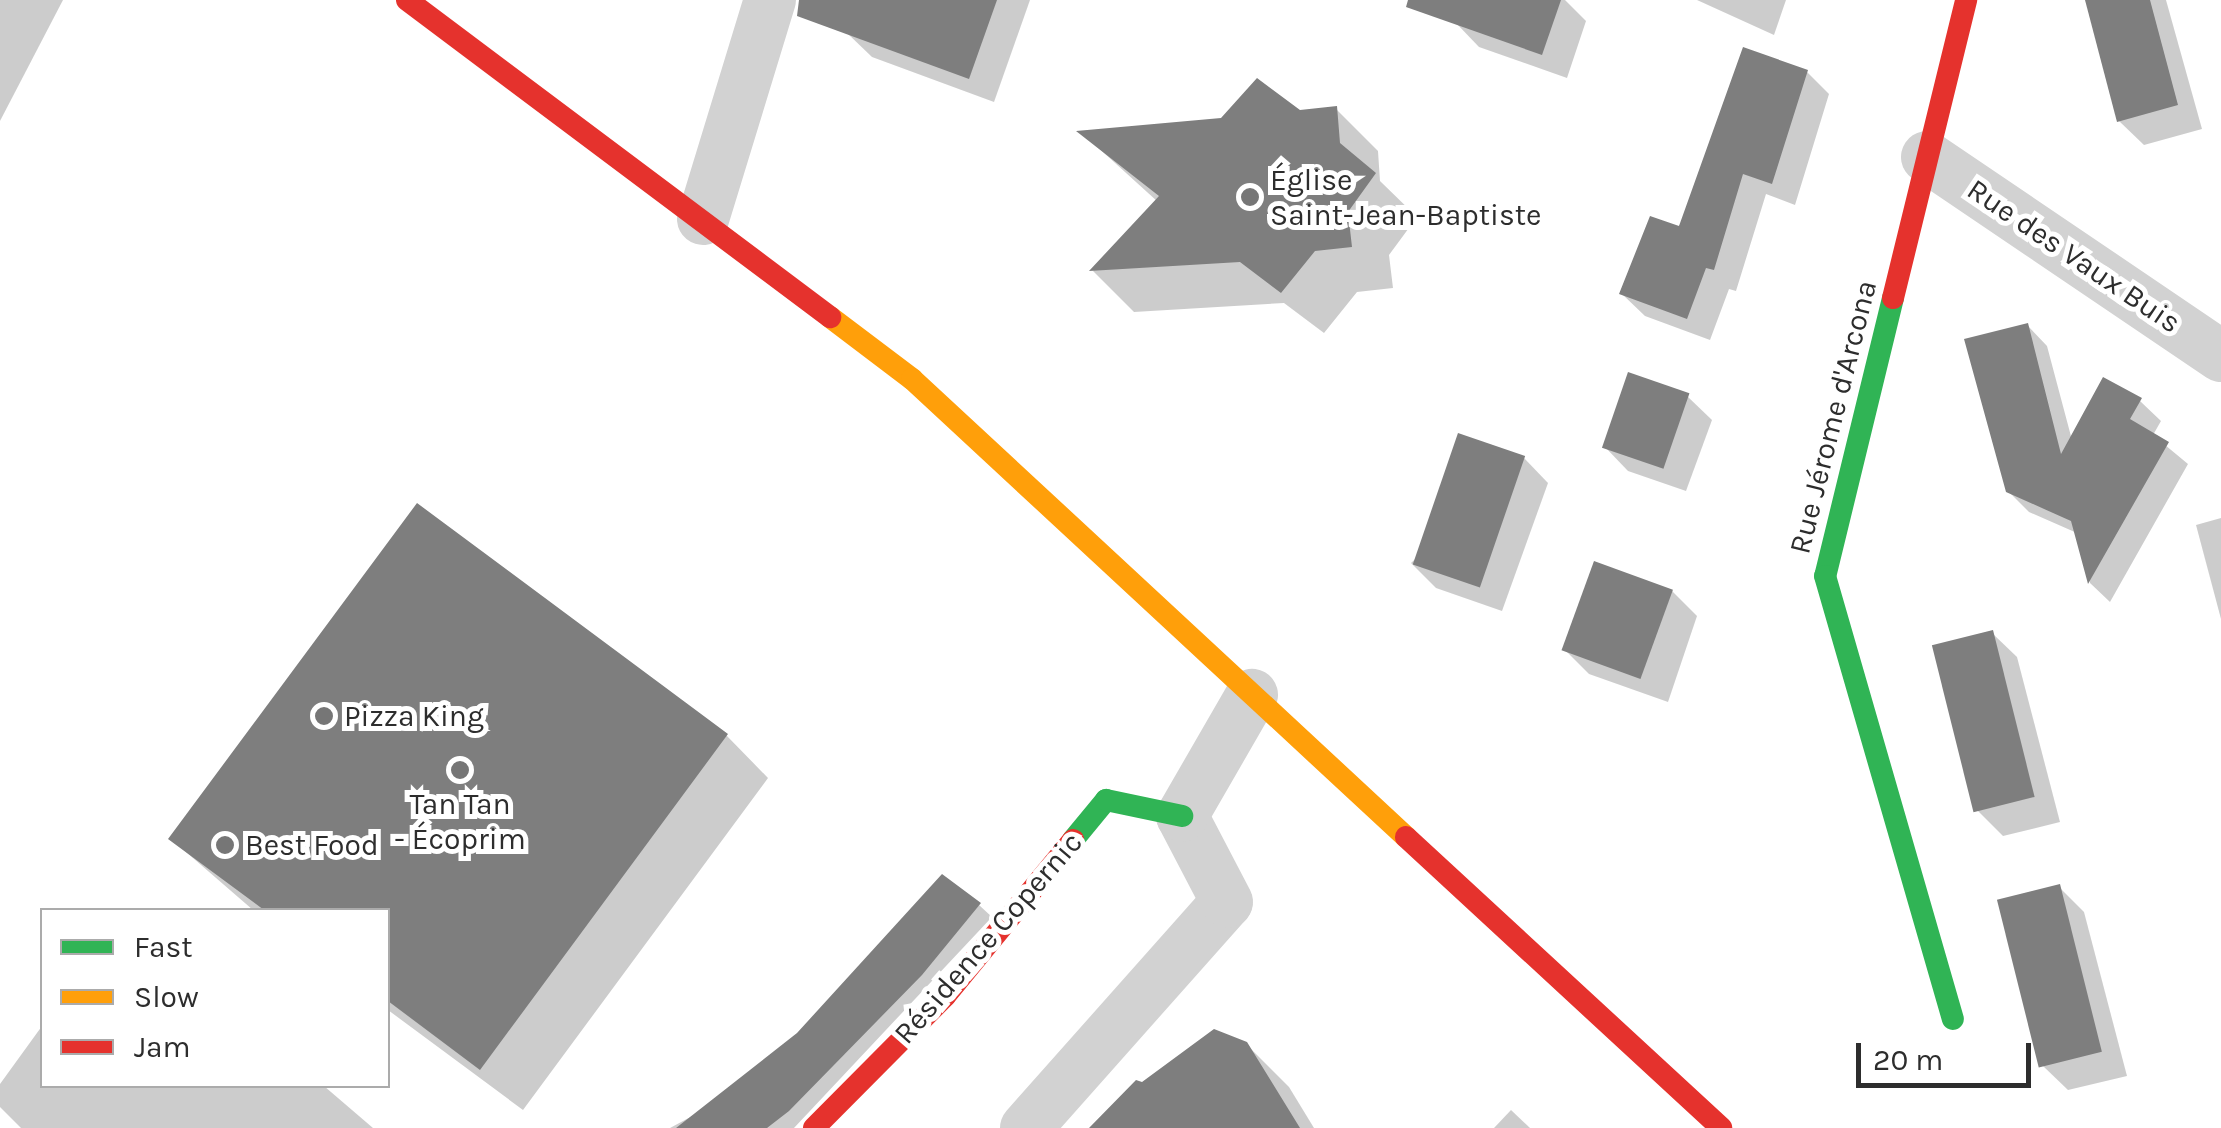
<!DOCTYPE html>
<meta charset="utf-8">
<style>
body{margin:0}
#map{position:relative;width:2221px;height:1128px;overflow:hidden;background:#fff;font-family:Karla,sans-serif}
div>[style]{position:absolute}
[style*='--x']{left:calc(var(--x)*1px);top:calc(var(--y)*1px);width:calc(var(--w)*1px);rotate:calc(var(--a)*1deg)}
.shadow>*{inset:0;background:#0003}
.building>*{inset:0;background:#7e7e7e;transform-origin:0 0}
.street>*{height:52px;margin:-26px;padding:0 26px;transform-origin:26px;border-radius:26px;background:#d2d2d2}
.fast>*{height:22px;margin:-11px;padding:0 11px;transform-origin:11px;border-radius:11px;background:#30b455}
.slow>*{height:22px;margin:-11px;padding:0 11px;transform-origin:11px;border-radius:11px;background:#ff9f0a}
.jam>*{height:22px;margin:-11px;padding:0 11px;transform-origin:11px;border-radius:11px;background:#e5322d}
.dots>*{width:28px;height:28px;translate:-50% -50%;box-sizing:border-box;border:5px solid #fff;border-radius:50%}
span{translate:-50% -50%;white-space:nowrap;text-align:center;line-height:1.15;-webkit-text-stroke:10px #fff;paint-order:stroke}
.poi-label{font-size:30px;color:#2d2d2d}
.left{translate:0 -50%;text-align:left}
.street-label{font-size:30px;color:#2d2d2d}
.legend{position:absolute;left:40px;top:908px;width:350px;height:180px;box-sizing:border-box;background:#fff;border:2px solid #ababab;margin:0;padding:12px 18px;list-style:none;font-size:30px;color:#2d2d2d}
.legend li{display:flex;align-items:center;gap:20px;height:50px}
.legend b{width:50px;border:2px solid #ababab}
.scale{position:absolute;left:1856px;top:1043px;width:175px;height:45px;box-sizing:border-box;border:5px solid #2d2d2d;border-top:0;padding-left:12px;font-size:30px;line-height:35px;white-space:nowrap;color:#2d2d2d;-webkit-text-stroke:8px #fff;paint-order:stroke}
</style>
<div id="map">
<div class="shadow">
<i style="clip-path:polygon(0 0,63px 0,0 121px)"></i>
<i style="clip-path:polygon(860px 0,1030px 0,994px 102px,872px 57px,847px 33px)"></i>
<i style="clip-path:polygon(1462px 0,1565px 0,1586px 21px,1567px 78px,1479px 47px,1455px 22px)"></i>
<i style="clip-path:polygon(1697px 0,1786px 0,1774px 35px)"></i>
<i style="clip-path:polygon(2087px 0,2166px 0,2202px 129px,2144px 145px,2119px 121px)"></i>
<i style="clip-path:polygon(1807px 72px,1829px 94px,1795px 205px,1766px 194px,1736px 291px,1729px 289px,1710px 340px,1645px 316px,1622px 294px)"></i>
<i style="clip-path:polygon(1336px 109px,1378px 151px,1380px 181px,1417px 217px,1389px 255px,1393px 288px,1357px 292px,1324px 333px,1284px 303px,1134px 312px,1093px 271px,1158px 202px,1082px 133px)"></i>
<i style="clip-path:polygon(2027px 325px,2047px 346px,2072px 440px,2140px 401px,2161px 421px,2153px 435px,2188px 464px,2110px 602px,2090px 583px,2077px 533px,2029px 512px,2008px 491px)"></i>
<i style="clip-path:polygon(1687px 396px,1712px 420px,1686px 491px,1628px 471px,1604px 446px)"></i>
<i style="clip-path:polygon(1524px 458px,1548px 483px,1502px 611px,1436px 588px,1411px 563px)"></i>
<i style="clip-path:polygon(417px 506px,727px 736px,768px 778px,523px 1110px,388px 1010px,388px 910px,253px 910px,171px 839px)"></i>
<i style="clip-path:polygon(2221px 518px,2221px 619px,2196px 525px)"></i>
<i style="clip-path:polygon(1672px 591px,1697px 616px,1668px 702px,1589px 674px,1564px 649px)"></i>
<i style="clip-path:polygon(1992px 633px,2017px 657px,2060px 822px,2003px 836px,1978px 811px)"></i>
<i style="clip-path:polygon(2059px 887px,2084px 912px,2127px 1076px,2068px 1090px,2043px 1066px)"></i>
<i style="clip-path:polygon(979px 905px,992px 917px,794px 1128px,670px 1128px,709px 1107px)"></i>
<i style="clip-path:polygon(42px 1026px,42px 1086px,324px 1086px,373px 1128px,21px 1128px,0 1107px,0 1084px)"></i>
<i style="clip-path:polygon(1246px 1044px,1289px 1087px,1314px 1128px,1094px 1128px,1143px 1085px)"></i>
<i style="clip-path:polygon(1511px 1110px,1530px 1128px,1494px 1128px)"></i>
</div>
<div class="building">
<i style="clip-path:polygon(799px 0,997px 0,969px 79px,797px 16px)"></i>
<i style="clip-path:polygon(1408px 0,1561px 0,1542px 55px,1406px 7px)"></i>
<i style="clip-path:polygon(2085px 0,2150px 0,2178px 105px,2117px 122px)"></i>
<i style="clip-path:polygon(1743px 47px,1808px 70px,1772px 184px,1743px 174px,1714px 270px,1706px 268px,1687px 319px,1619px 294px,1650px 216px,1679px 226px)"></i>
<i style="clip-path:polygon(1257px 78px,1300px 110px,1337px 106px,1340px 143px,1376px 173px,1348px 212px,1352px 247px,1315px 251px,1281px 293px,1240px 262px,1089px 271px,1159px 196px,1076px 131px,1221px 118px)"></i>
<i style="clip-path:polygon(2028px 323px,2061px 454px,2103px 377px,2142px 398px,2130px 419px,2169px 442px,2088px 584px,2071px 521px,2006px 492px,1964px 339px)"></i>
<i style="left:1628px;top:372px;width:65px;height:80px;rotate:19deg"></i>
<i style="left:1458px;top:433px;width:71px;height:139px;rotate:19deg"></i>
<i style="clip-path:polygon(417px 503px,728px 734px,480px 1070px,388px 1001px,388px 910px,264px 910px,168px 839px)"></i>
<i style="left:1594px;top:561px;width:84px;height:95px;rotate:20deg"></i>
<i style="left:1993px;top:630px;width:172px;height:63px;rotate:76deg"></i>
<i style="clip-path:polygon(942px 874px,981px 903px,922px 975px,789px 1111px,767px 1128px,676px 1128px,797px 1033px)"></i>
<i style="left:2060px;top:884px;width:173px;height:65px;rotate:76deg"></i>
<i style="clip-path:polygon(1214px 1029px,1247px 1042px,1300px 1128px,1089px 1128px,1136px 1080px,1142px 1082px)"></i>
</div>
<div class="street">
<i style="--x:1927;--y:157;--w:355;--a:34.1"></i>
<i style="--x:703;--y:219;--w:229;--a:-73"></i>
<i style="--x:1026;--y:1128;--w:302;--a:-48.4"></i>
<i style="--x:1227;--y:902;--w:97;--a:-117.6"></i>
<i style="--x:1182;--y:816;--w:140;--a:-60"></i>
</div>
<div class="fast">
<i style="--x:1893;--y:298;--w:286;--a:103.7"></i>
<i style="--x:1825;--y:576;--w:461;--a:73.9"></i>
<i style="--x:1073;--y:840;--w:52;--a:-50.5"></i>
<i style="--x:1106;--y:800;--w:78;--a:11.9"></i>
</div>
<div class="slow">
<i style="--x:830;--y:317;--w:103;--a:37.1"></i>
<i style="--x:912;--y:379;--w:674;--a:42.83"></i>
</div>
<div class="jam">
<i style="--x:407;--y:0;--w:529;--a:36.85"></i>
<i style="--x:1893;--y:298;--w:307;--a:-76.2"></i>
<i style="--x:1406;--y:837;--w:429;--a:42.7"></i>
<i style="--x:814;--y:1128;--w:186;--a:-45.2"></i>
<i style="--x:945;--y:996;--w:202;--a:-50.6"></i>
</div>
<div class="dots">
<i style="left:1250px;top:197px;background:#767676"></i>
<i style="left:324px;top:716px;background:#767676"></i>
<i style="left:460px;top:770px;background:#767676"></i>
<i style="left:225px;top:845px;background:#767676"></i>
</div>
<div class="poi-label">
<span class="left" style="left:1270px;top:197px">Église<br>Saint-Jean-Baptiste</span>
<span class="left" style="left:344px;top:716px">Pizza King</span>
<span style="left:460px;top:821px">Tan Tan<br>- Écoprim</span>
<span class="left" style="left:245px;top:845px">Best Food</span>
</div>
<div class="street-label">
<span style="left:2074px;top:256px;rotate:34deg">Rue des Vaux Buis</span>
<span style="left:1833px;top:417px;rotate:-76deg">Rue Jérome d'Arcona</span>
<span style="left:988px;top:938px;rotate:-49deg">Résidence Copernic</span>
</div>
<ul class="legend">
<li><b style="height:12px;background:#30b455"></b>Fast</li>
<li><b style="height:12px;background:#ff9f0a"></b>Slow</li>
<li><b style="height:12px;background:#e5322d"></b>Jam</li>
</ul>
<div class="scale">20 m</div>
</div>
